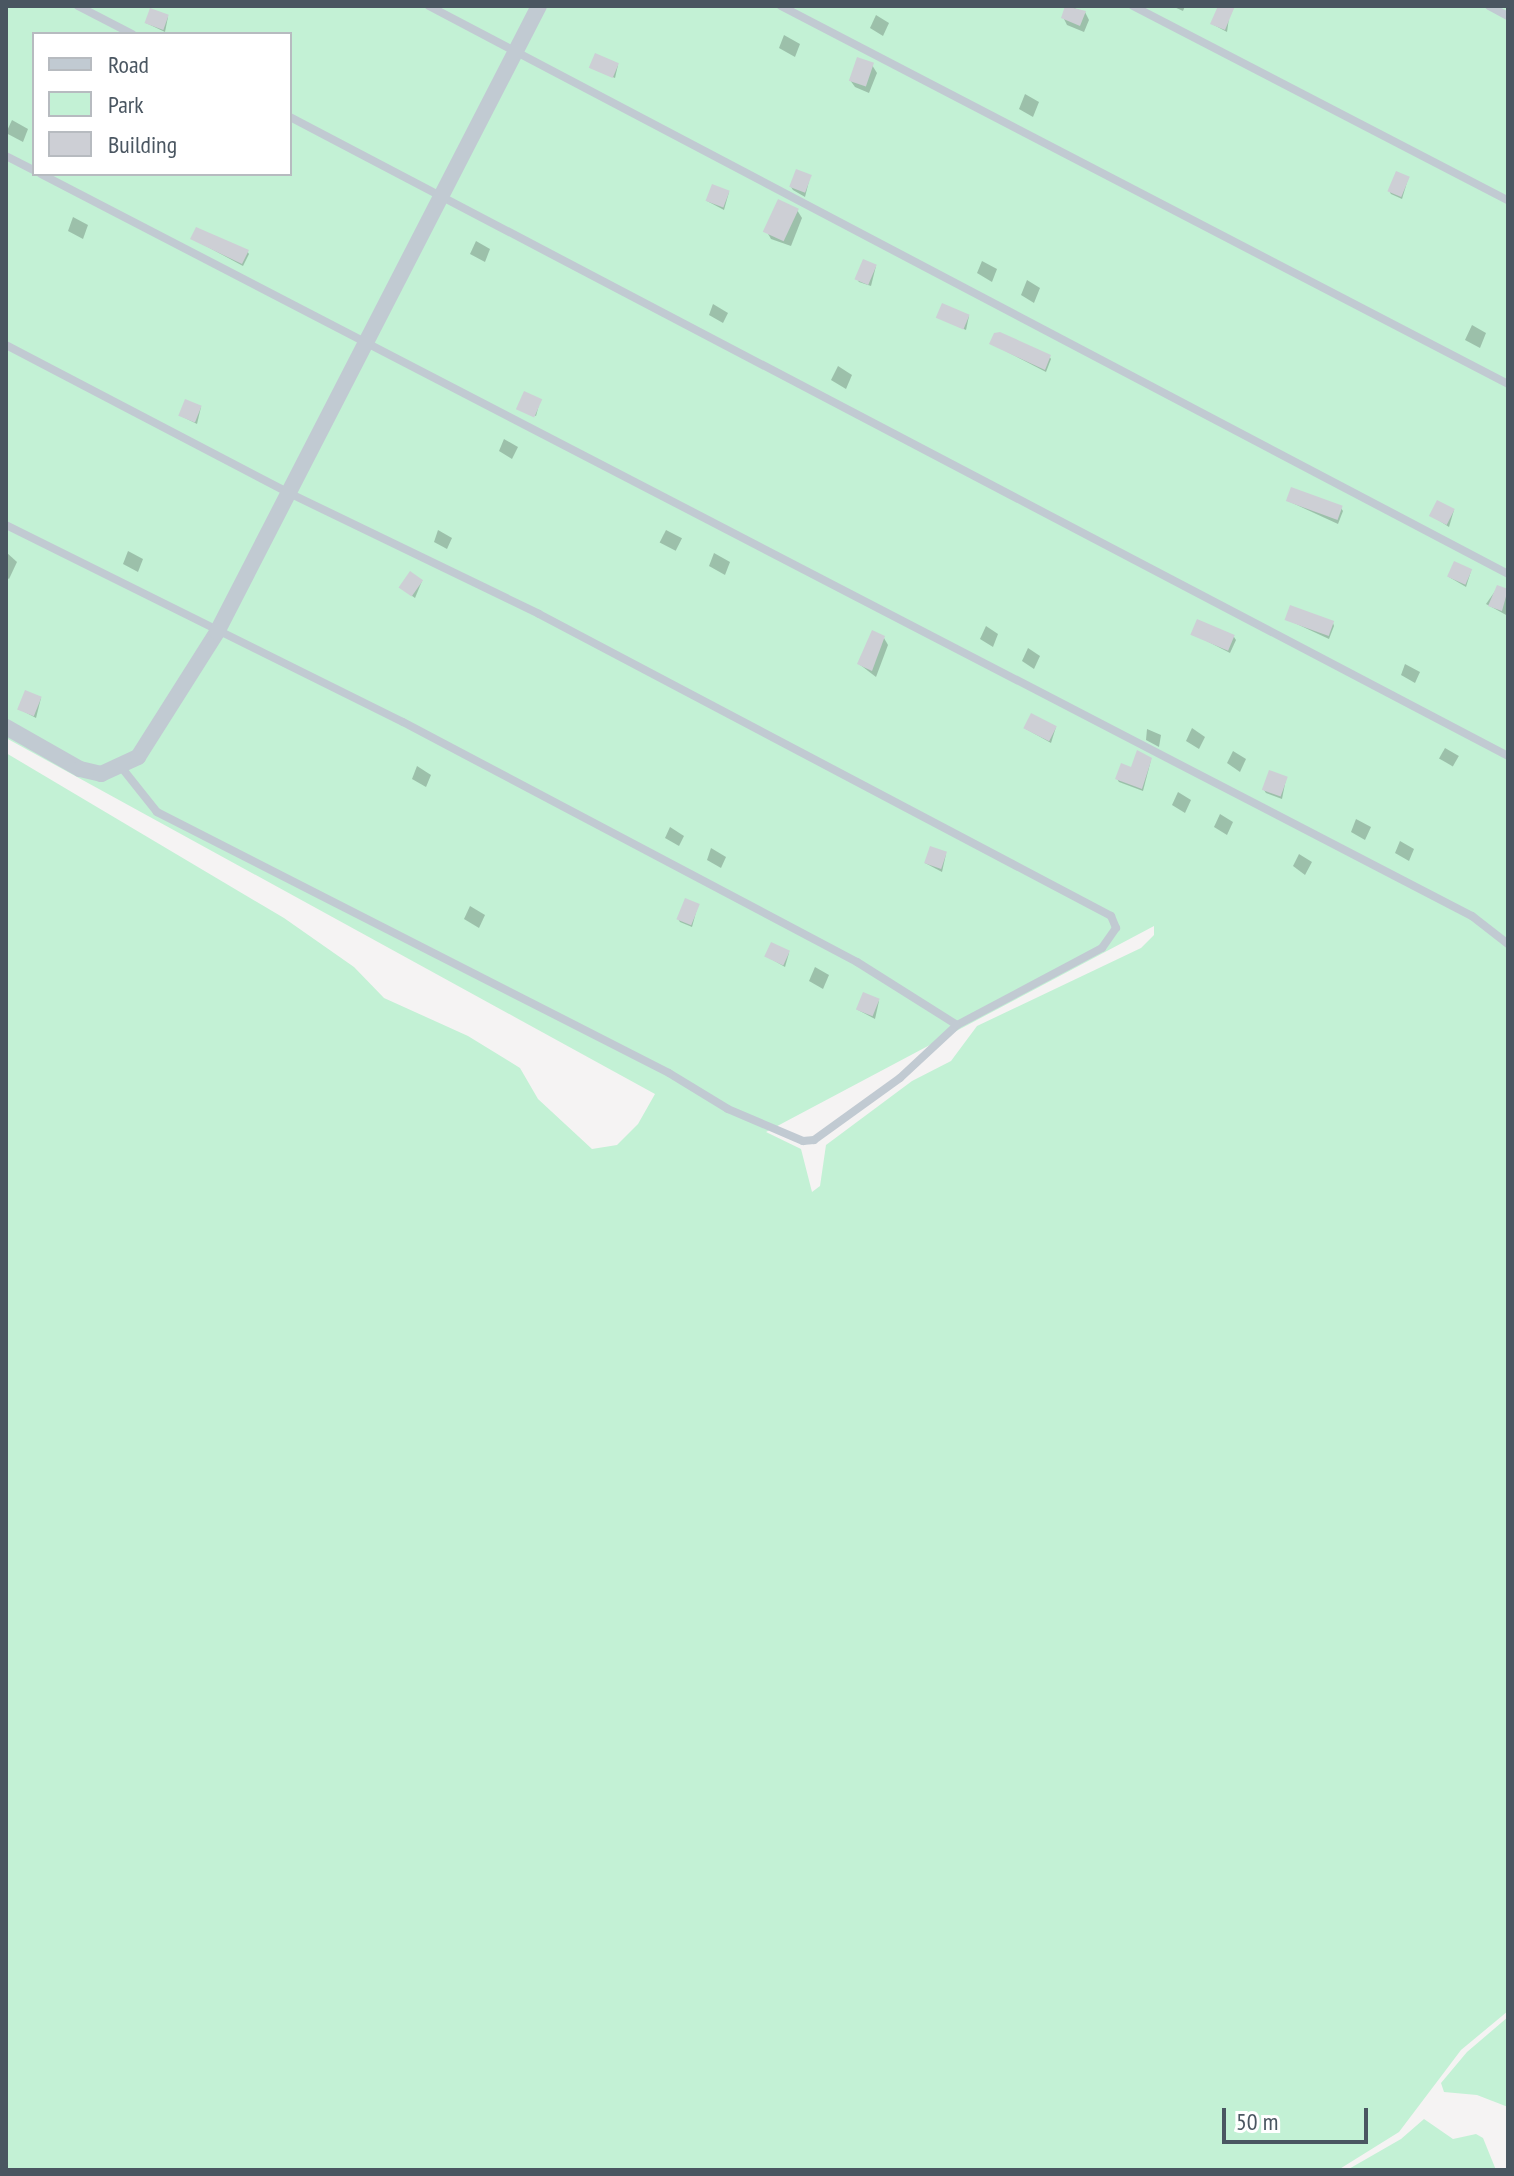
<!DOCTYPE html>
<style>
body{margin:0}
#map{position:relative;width:1514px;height:2176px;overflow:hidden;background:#f5f3f3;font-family:"PT Sans Narrow",sans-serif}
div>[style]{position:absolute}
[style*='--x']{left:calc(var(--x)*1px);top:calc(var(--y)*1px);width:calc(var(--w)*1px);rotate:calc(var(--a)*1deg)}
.green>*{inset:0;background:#c3f1d5}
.shadow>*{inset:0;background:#0003;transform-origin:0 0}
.building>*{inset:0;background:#cdcfd5;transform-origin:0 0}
.service>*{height:8px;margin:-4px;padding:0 4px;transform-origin:4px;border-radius:4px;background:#c1cad2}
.minor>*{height:16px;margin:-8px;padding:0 8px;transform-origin:8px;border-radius:8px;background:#c1cad2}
span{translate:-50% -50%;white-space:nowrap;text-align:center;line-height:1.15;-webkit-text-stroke:6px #fff;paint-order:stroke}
.frame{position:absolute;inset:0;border:8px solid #4a5661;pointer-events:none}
.legend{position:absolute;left:32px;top:32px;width:260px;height:144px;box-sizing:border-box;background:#fff;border:2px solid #b7bbc0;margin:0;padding:10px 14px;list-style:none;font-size:24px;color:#4a5661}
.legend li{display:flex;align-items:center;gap:16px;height:40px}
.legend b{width:40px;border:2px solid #b7bbc0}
.scale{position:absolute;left:1222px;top:2108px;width:146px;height:36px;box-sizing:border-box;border:4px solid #4a5661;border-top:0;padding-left:10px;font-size:24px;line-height:28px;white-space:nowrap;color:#4a5661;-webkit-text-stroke:6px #fff;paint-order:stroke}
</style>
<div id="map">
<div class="green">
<i style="clip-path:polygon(evenodd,6px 6px,1508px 6px,1508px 2011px,1461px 2050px,1399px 2132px,1338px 2170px,6px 2170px,6px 753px,284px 918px,354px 967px,384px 998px,468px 1036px,520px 1068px,538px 1099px,592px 1149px,617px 1145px,638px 1124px,655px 1094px,6px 738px,6px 6px,34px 34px,290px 34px,290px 174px,34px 174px,34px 34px,6px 6px,1154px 926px,1154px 935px,1141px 948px,977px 1026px,951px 1061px,912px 1081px,826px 1145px,820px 1186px,812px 1192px,801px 1149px,766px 1132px,1154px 926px)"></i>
<i style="clip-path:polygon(1508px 2017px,1508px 2107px,1477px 2095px,1444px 2092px,1441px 2083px,1467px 2052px)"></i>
<i style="clip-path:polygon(1424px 2119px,1453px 2139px,1476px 2134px,1483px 2138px,1496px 2170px,1347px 2170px,1401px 2139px)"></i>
</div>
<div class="shadow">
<i style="clip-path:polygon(1068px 6px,1085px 12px,1089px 20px,1084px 32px,1067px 25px,1063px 17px)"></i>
<i style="clip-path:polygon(1172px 6px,1185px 6px,1183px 11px)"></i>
<i style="clip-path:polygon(876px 15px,889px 23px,883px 36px,870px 28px)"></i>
<i style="clip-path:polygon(168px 17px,165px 32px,146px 23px)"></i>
<i style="clip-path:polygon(1229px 18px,1227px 32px,1212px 24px)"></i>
<i style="clip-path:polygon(784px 35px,800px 44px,795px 57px,779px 48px)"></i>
<i style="clip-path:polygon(618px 65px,615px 78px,592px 68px)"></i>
<i style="clip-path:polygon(872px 65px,877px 73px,869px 93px,855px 87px,850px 80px)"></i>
<i style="clip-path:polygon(1025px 94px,1039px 102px,1033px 117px,1019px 109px)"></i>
<i style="clip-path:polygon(12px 120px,28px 129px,23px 142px,6px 133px)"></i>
<i style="clip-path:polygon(810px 177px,805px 197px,793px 190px,791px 187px)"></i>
<i style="clip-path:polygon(1408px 179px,1402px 199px,1391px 194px,1389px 191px)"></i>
<i style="clip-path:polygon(729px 192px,724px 210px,707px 201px)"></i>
<i style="clip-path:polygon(797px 210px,802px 218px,791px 246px,771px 239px,767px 232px)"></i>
<i style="clip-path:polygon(73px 217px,88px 225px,83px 239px,68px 231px)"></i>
<i style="clip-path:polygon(193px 239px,247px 251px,249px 254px,243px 266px)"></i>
<i style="clip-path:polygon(476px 241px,490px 249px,485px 262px,470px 254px)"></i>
<i style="clip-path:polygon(982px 261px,997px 269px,992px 282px,977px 273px)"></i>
<i style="clip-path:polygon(876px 266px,871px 286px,859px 282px,857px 279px)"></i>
<i style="clip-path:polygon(1027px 280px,1040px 288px,1034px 303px,1021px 295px)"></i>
<i style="clip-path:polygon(713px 304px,728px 313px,723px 323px,709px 315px)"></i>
<i style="clip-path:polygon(969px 316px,966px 330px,937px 317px)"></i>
<i style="clip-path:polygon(1472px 325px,1486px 333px,1480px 348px,1465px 340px)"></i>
<i style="clip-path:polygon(992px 344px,1049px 356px,1051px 359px,1046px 372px)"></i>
<i style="clip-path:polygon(838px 366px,852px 375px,846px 389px,831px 380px)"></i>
<i style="clip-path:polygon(540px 401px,536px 416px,519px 408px)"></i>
<i style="clip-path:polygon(201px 407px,197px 424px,181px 416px)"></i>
<i style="clip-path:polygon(504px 439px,518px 447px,512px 459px,499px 451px)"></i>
<i style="clip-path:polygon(1288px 501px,1341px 508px,1343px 511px,1338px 524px)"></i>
<i style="clip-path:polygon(1454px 510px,1449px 527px,1432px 516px)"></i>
<i style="clip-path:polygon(438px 530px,452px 538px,447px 549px,434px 542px)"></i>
<i style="left:666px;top:530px;width:18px;height:14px;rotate:27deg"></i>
<i style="clip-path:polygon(128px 551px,143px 559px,138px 572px,123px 564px)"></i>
<i style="clip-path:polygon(6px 552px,17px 562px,9px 579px,6px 577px)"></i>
<i style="clip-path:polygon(714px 553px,730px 562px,725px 575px,709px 566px)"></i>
<i style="clip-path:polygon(1471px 571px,1466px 587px,1449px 577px)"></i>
<i style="clip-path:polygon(422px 581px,415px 598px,401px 588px)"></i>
<i style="clip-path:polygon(1498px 587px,1508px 591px,1508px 616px,1486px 604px)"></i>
<i style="clip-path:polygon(1286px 619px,1333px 623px,1334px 626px,1329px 639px)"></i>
<i style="clip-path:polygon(986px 626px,998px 634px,993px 647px,980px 639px)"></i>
<i style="clip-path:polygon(1193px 634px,1234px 637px,1236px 640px,1230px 653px)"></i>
<i style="clip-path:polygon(884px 638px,888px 645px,876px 677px,859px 664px)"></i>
<i style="clip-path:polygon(1028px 648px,1040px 656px,1034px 669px,1022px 661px)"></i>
<i style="clip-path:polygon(1405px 664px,1420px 672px,1415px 683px,1401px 675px)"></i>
<i style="clip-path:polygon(41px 698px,36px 718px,19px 709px)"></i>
<i style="clip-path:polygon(1056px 727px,1051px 743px,1026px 729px)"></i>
<i style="clip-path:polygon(1192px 728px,1205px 737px,1199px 749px,1186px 741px)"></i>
<i style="clip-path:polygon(1147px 729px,1161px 735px,1159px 747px,1146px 740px)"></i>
<i style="left:1445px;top:748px;width:16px;height:12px;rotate:30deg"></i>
<i style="clip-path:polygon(1233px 751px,1246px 759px,1240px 772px,1227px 763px)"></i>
<i style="clip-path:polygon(1151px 760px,1143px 791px,1119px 782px,1117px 779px)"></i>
<i style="clip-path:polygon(417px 766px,431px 775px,426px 787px,412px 779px)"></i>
<i style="clip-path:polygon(1286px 779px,1282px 799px,1266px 793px,1264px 790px)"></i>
<i style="clip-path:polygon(1178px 792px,1191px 800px,1185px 813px,1172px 805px)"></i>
<i style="clip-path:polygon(1220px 814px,1233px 822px,1227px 835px,1214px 827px)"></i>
<i style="clip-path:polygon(1356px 819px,1371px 827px,1365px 840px,1351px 832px)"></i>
<i style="clip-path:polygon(670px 827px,684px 836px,679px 846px,665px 838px)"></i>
<i style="clip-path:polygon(1400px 841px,1414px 849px,1409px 861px,1395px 853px)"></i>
<i style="clip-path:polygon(711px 848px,726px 857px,721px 868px,707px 860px)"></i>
<i style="clip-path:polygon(946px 854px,942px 872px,925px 863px)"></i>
<i style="clip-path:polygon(1299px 854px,1312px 862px,1305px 875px,1293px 866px)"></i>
<i style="clip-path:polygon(698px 905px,692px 927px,680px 922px,678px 919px)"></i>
<i style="clip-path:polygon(470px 906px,485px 915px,479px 928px,464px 919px)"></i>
<i style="clip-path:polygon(789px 953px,785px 967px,766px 956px)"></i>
<i style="clip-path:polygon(815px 967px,829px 975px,823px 989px,809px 981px)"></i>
<i style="clip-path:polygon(879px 1001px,875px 1019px,858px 1010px)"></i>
</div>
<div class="building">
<i style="clip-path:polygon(1065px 6px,1086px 11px,1080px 26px,1061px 18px)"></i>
<i style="clip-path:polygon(1218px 6px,1235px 6px,1225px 30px,1210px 24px)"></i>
<i style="left:150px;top:8px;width:20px;height:16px;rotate:20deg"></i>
<i style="left:595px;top:53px;width:26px;height:16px;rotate:23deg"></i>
<i style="left:857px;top:57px;width:18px;height:25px;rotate:19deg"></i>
<i style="left:796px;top:169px;width:17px;height:19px;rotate:21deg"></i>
<i style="left:1396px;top:171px;width:15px;height:22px;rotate:23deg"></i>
<i style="left:712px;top:184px;width:19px;height:18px;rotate:21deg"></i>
<i style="left:778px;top:199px;width:23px;height:36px;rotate:25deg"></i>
<i style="clip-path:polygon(196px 227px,249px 250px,242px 264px,190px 239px)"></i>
<i style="left:863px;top:259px;width:15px;height:22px;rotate:23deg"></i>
<i style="left:942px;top:303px;width:30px;height:16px;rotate:23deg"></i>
<i style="clip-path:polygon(1000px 332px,1051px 355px,1045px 370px,989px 344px,994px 333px)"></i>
<i style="left:524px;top:391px;width:20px;height:20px;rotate:24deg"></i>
<i style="left:185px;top:399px;width:18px;height:18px;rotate:22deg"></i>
<i style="left:1291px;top:487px;width:55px;height:15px;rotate:20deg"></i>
<i style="left:1437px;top:500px;width:20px;height:18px;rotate:27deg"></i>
<i style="left:1454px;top:561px;width:20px;height:17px;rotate:24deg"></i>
<i style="left:410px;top:571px;width:16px;height:20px;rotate:35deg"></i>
<i style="clip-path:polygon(1497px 585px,1508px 589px,1502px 611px,1488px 606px)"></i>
<i style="left:1290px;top:605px;width:47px;height:16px;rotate:20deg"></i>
<i style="left:1197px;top:619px;width:41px;height:17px;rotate:23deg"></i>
<i style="clip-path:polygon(872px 630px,885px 636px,872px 671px,857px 664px)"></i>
<i style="left:25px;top:690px;width:18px;height:21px;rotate:22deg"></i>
<i style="left:1031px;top:713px;width:29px;height:17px;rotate:27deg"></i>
<i style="clip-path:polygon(1137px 750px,1152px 758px,1142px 789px,1115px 779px,1121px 763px,1131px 767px)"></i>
<i style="left:1269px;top:770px;width:20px;height:21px;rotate:20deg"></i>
<i style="left:930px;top:846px;width:18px;height:18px;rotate:19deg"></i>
<i style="left:685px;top:898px;width:16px;height:23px;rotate:22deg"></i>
<i style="left:771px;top:942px;width:21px;height:16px;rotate:25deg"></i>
<i style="left:863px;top:992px;width:18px;height:19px;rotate:22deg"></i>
</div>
<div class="service">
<i style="--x:78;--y:6;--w:61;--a:27.4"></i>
<i style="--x:429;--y:6;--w:1219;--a:27.76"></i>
<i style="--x:781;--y:6;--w:819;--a:27.47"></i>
<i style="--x:1133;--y:6;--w:422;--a:27.4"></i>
<i style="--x:1489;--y:6;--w:21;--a:28"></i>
<i style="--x:290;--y:117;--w:1375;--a:27.68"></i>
<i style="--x:6;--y:156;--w:31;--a:27"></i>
<i style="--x:41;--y:174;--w:1612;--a:27.41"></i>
<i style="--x:1472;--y:916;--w:46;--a:37.9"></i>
<i style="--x:6;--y:345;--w:317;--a:27.6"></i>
<i style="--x:287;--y:492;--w:280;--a:25.8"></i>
<i style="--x:539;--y:614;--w:647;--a:27.83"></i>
<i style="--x:1111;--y:916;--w:13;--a:67"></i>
<i style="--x:1116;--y:928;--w:24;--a:125"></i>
<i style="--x:1102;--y:948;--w:164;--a:152"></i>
<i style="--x:957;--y:1025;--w:78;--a:137.1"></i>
<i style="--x:900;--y:1078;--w:106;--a:144.2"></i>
<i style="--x:814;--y:1140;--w:11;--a:175"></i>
<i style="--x:803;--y:1141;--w:82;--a:-156.9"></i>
<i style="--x:728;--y:1109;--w:69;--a:-148.6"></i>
<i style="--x:669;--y:1073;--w:575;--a:-152.99"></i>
<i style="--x:157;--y:812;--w:56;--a:-128.5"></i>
<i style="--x:6;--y:525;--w:443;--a:26.4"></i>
<i style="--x:403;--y:722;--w:514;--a:27.86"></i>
<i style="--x:857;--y:962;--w:118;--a:32.2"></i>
</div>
<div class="minor">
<i style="--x:6;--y:727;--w:85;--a:29.6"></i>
<i style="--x:80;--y:769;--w:22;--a:13"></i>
<i style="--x:101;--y:774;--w:41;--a:-24.7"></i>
<i style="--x:138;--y:757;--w:148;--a:-57.7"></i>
<i style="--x:217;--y:632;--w:704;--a:-62.78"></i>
</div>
<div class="frame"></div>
<ul class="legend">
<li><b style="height:10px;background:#c1cad2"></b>Road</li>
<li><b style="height:22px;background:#c3f1d5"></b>Park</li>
<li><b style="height:22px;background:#cdcfd5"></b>Building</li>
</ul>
<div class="scale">50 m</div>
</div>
